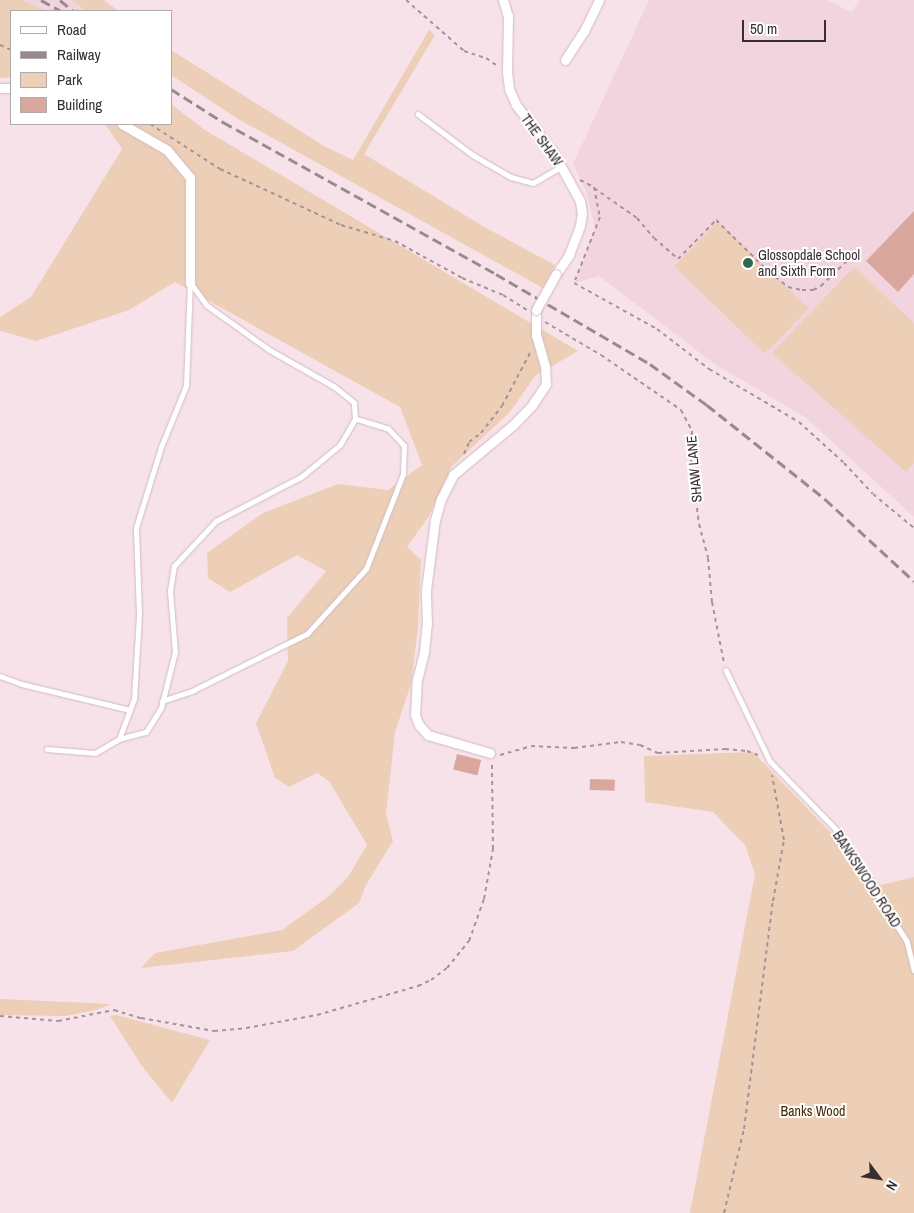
<!DOCTYPE html>
<style>
body{margin:0}
#map{position:relative;width:914px;height:1213px;overflow:hidden;background:#f8e2ea;font-family:"Archivo Narrow",sans-serif}
div>[style]{position:absolute}
[style*='--x']{left:calc(var(--x)*1px);top:calc(var(--y)*1px);width:calc(var(--w)*1px);rotate:calc(var(--a)*1deg)}
.built>*{inset:0;background:#f1d4dd}
.green>*{inset:0;background:#eccfb6;transform-origin:0 0}
.building>*{inset:0;background:#daa79e;transform-origin:0 0}
.path>*{height:2px;margin-top:-1px;transform-origin:0;background:repeating-linear-gradient(90deg,#a49399 0 4px,transparent 0 8px)}
.roads{filter:drop-shadow(0 0 1px #d1bbc2) drop-shadow(0 0 1px #d1bbc2)}
.lane>*{height:4.5px;margin:-2.25px;padding:0 2.25px;transform-origin:2.25px;border-radius:2.25px;background:#fff}
.street>*{height:9px;margin:-4.5px;padding:0 4.5px;transform-origin:4.5px;border-radius:4.5px;background:#fff}
.rail>*{height:3px;margin-top:-1.5px;transform-origin:0;background:repeating-linear-gradient(90deg,#99898f 0 10px,transparent 0 15px)}
.bridges{filter:drop-shadow(0 0 1px #d1bbc2) drop-shadow(0 0 1px #d1bbc2)}
.street-bridge>*{height:9px;margin:-4.5px;padding:0 4.5px;transform-origin:4.5px;border-radius:4.5px;background:#fff}
.dots>*{width:14px;height:14px;translate:-50% -50%;box-sizing:border-box;border:2px solid #fff;border-radius:50%}
span{translate:-50% -50%;white-space:nowrap;text-align:center;line-height:1.15;-webkit-text-stroke:4px #fff;paint-order:stroke}
.street-label{font-size:14px;color:#372e31}
.poi-label{font-size:14px;color:#372e31}
.left{translate:0 -50%;text-align:left}
.park-label{font-size:14px;color:#4c2800}
.legend{position:absolute;left:10px;top:10px;width:162px;height:115px;box-sizing:border-box;background:#fff;border:1px solid #afabad;margin:0;padding:6px 9px;list-style:none;font-size:15px;color:#372e31}
.legend li{display:flex;align-items:center;gap:10px;height:25px}
.legend b{width:25px;border:1px solid #afabad}
.north{position:absolute;left:854px;top:1153px;width:50px;height:50px;-webkit-text-stroke:4px #fff;paint-order:stroke;rotate:121deg;font-size:14px;font-weight:700;line-height:20px;text-align:center;color:#372e31}
.north::after{content:'';display:block;margin:auto;width:18px;height:22px;background:#372e31;clip-path:polygon(50% 0,100% 100%,50% 72%,0 100%)}
.scale{position:absolute;left:742px;top:20px;width:84px;height:22px;box-sizing:border-box;border:2px solid #372e31;border-top:0;padding-left:6px;font-size:15px;line-height:18px;white-space:nowrap;color:#372e31;-webkit-text-stroke:4px #fff;paint-order:stroke}
</style>
<div id="map">
<div class="built">
<i style="clip-path:polygon(22px 0,72px 0,86px 11px,47px 11px)"></i>
<i style="clip-path:polygon(649px 0,827px 0,851px 12px,860px 0,914px 0,914px 517px,805px 417px,716px 365px,599px 276px,574px 283px,595px 228px,586px 191px,573px 164px)"></i>
</div>
<div class="green">
<i style="clip-path:polygon(0 0,22px 0,47px 11px,11px 11px,11px 77px,0 78px)"></i>
<i style="clip-path:polygon(72px 0,104px 0,118px 11px,86px 11px)"></i>
<i style="clip-path:polygon(429px 30px,435px 35px,364px 154px,486px 228px,555px 265px,543px 288px,238px 119px,171px 75px,171px 50px,324px 146px,353px 160px)"></i>
<i style="clip-path:polygon(171px 104px,205px 130px,578px 351px,535px 376px,510px 412px,452px 466px,429px 516px,407px 547px,421px 560px,418px 628px,411px 684px,395px 732px,386px 814px,393px 841px,366px 885px,359px 903px,293px 951px,141px 968px,155px 953px,282px 930px,329px 896px,348px 877px,367px 845px,329px 781px,317px 773px,289px 787px,275px 778px,256px 723px,288px 661px,287px 618px,326px 571px,297px 555px,230px 592px,208px 578px,207px 553px,263px 513px,338px 484px,388px 490px,422px 465px,400px 407px,175px 282px,129px 310px,36px 341px,0 331px,0 317px,31px 297px,122px 149px,105px 124px,171px 124px)"></i>
<i style="left:718px;top:221px;width:126px;height:63px;rotate:44deg"></i>
<i style="clip-path:polygon(854px 267px,914px 323px,914px 463px,906px 472px,772px 353px)"></i>
<i style="clip-path:polygon(753px 752px,881px 885px,914px 877px,914px 1213px,690px 1213px,755px 874px,745px 845px,713px 812px,645px 802px,644px 756px)"></i>
<i style="clip-path:polygon(0 999px,112px 1004px,96px 1010px,65px 1016px,0 1015px)"></i>
<i style="clip-path:polygon(116px 1015px,210px 1040px,172px 1103px,141px 1065px,110px 1016px)"></i>
</div>
<div class="building">
<i style="clip-path:polygon(914px 211px,914px 274px,898px 292px,866px 261px)"></i>
<i style="left:457px;top:754px;width:25px;height:16px;rotate:14deg"></i>
<i style="left:590px;top:779px;width:25px;height:11px;rotate:2deg"></i>
</div>
<div class="path">
<i style="--x:406;--y:0;--w:77;--a:41.3"></i>
<i style="--x:464;--y:51;--w:23;--a:18"></i>
<i style="--x:486;--y:58;--w:12;--a:35"></i>
<i style="--x:0;--y:45;--w:12;--a:24"></i>
<i style="--x:150;--y:124;--w:83;--a:32.7"></i>
<i style="--x:220;--y:169;--w:133;--a:24.8"></i>
<i style="--x:341;--y:225;--w:56;--a:16.5"></i>
<i style="--x:395;--y:241;--w:77;--a:28.9"></i>
<i style="--x:462;--y:278;--w:44;--a:22.5"></i>
<i style="--x:503;--y:295;--w:28;--a:32"></i>
<i style="--x:580;--y:180;--w:16;--a:27"></i>
<i style="--x:594;--y:187;--w:31;--a:79"></i>
<i style="--x:600;--y:217;--w:71;--a:111.5"></i>
<i style="--x:574;--y:283;--w:95;--a:29"></i>
<i style="--x:657;--y:329;--w:66;--a:37.6"></i>
<i style="--x:709;--y:369;--w:104;--a:30.5"></i>
<i style="--x:799;--y:422;--w:61;--a:42.3"></i>
<i style="--x:844;--y:463;--w:42;--a:46.9"></i>
<i style="--x:873;--y:494;--w:53;--a:39.7"></i>
<i style="--x:594;--y:188;--w:52;--a:34.9"></i>
<i style="--x:637;--y:218;--w:26;--a:50"></i>
<i style="--x:654;--y:238;--w:32;--a:41"></i>
<i style="--x:678;--y:259;--w:54;--a:-45.7"></i>
<i style="--x:716;--y:220;--w:74;--a:44.5"></i>
<i style="--x:769;--y:272;--w:24;--a:38"></i>
<i style="--x:788;--y:287;--w:14;--a:12"></i>
<i style="--x:802;--y:290;--w:11;--a:0"></i>
<i style="--x:813;--y:290;--w:9;--a:-27"></i>
<i style="--x:821;--y:286;--w:47;--a:-44.1"></i>
<i style="--x:545;--y:322;--w:65;--a:30.5"></i>
<i style="--x:601;--y:355;--w:97;--a:34.5"></i>
<i style="--x:681;--y:410;--w:24;--a:62"></i>
<i style="--x:692;--y:431;--w:29;--a:92"></i>
<i style="--x:691;--y:460;--w:64;--a:82.9"></i>
<i style="--x:699;--y:524;--w:35;--a:75"></i>
<i style="--x:708;--y:558;--w:44;--a:84.8"></i>
<i style="--x:712;--y:602;--w:62;--a:78.9"></i>
<i style="--x:464;--y:454;--w:13;--a:-67"></i>
<i style="--x:469;--y:442;--w:15;--a:-37"></i>
<i style="--x:481;--y:433;--w:34;--a:-52"></i>
<i style="--x:502;--y:406;--w:60;--a:-62.2"></i>
<i style="--x:500;--y:755;--w:32;--a:-16"></i>
<i style="--x:531;--y:746;--w:43;--a:2.7"></i>
<i style="--x:574;--y:748;--w:47;--a:-7.3"></i>
<i style="--x:621;--y:742;--w:19;--a:9"></i>
<i style="--x:640;--y:745;--w:20;--a:24"></i>
<i style="--x:658;--y:753;--w:67;--a:-3.4"></i>
<i style="--x:725;--y:749;--w:22;--a:5"></i>
<i style="--x:747;--y:751;--w:12;--a:20"></i>
<i style="--x:0;--y:1016;--w:58;--a:4.9"></i>
<i style="--x:58;--y:1021;--w:57;--a:-11.1"></i>
<i style="--x:114;--y:1010;--w:28;--a:17"></i>
<i style="--x:141;--y:1018;--w:74;--a:10.1"></i>
<i style="--x:214;--y:1031;--w:32;--a:-5"></i>
<i style="--x:246;--y:1028;--w:72;--a:-10.4"></i>
<i style="--x:317;--y:1015;--w:105;--a:-16"></i>
<i style="--x:418;--y:986;--w:14;--a:-25"></i>
<i style="--x:431;--y:980;--w:20;--a:-37"></i>
<i style="--x:447;--y:968;--w:35;--a:-51"></i>
<i style="--x:469;--y:941;--w:45;--a:-70.3"></i>
<i style="--x:484;--y:899;--w:51;--a:-79.8"></i>
<i style="--x:493;--y:849;--w:87;--a:-90.7"></i>
<i style="--x:724;--y:1213;--w:86;--a:-76.6"></i>
<i style="--x:744;--y:1129;--w:230;--a:-82.8"></i>
<i style="--x:773;--y:901;--w:62;--a:-79.8"></i>
<i style="--x:784;--y:840;--w:66;--a:-100.5"></i>
</div>
<div class="roads">
<div class="lane">
<i style="--x:418;--y:114;--w:69;--a:36.7"></i>
<i style="--x:473;--y:155;--w:44;--a:30.1"></i>
<i style="--x:511;--y:177;--w:23;--a:15"></i>
<i style="--x:533;--y:183;--w:32;--a:-30"></i>
<i style="--x:726;--y:670;--w:101;--a:64.2"></i>
<i style="--x:770;--y:761;--w:93;--a:45.9"></i>
<i style="--x:835;--y:828;--w:134;--a:57.5"></i>
<i style="--x:907;--y:941;--w:30;--a:76"></i>
<i style="--x:0;--y:676;--w:23;--a:20"></i>
<i style="--x:22;--y:684;--w:111;--a:13.5"></i>
<i style="--x:162;--y:701;--w:32;--a:-18"></i>
<i style="--x:192;--y:691;--w:128;--a:-26.4"></i>
<i style="--x:307;--y:634;--w:88;--a:-47.8"></i>
<i style="--x:366;--y:569;--w:102;--a:-68.7"></i>
<i style="--x:403;--y:474;--w:28;--a:-88"></i>
<i style="--x:404;--y:446;--w:23;--a:-133"></i>
<i style="--x:388;--y:429;--w:34;--a:-163"></i>
<i style="--x:119;--y:739;--w:28;--a:-15"></i>
<i style="--x:146;--y:732;--w:28;--a:-58"></i>
<i style="--x:161;--y:708;--w:58;--a:-76"></i>
<i style="--x:175;--y:652;--w:61;--a:-94.7"></i>
<i style="--x:170;--y:591;--w:25;--a:-81"></i>
<i style="--x:174;--y:566;--w:62;--a:-47"></i>
<i style="--x:216;--y:521;--w:96;--a:-27.4"></i>
<i style="--x:301;--y:477;--w:50;--a:-39.4"></i>
<i style="--x:340;--y:445;--w:30;--a:-60"></i>
<i style="--x:355;--y:419;--w:16;--a:-94"></i>
<i style="--x:354;--y:403;--w:26;--a:-141"></i>
<i style="--x:334;--y:387;--w:75;--a:-150.4"></i>
<i style="--x:269;--y:350;--w:76;--a:-144.6"></i>
<i style="--x:207;--y:306;--w:29;--a:-126"></i>
<i style="--x:47;--y:749;--w:48;--a:4.8"></i>
<i style="--x:95;--y:753;--w:28;--a:-30"></i>
<i style="--x:119;--y:739;--w:43;--a:-69.4"></i>
<i style="--x:134;--y:699;--w:84;--a:-86.6"></i>
<i style="--x:139;--y:615;--w:87;--a:-92"></i>
<i style="--x:136;--y:528;--w:85;--a:-72.8"></i>
<i style="--x:161;--y:447;--w:66;--a:-67.7"></i>
<i style="--x:186;--y:386;--w:102;--a:-87.8"></i>
</div>
<div class="street">
<i style="--x:503;--y:0;--w:17;--a:73"></i>
<i style="--x:508;--y:16;--w:56;--a:91"></i>
<i style="--x:507;--y:72;--w:17;--a:83"></i>
<i style="--x:509;--y:89;--w:17;--a:66"></i>
<i style="--x:516;--y:105;--w:60;--a:51.8"></i>
<i style="--x:553;--y:152;--w:56;--a:61.1"></i>
<i style="--x:580;--y:201;--w:12;--a:81"></i>
<i style="--x:582;--y:213;--w:13;--a:99"></i>
<i style="--x:580;--y:226;--w:31;--a:111"></i>
<i style="--x:569;--y:255;--w:23;--a:124"></i>
<i style="--x:565;--y:60;--w:35;--a:-57"></i>
<i style="--x:584;--y:31;--w:34;--a:-64"></i>
<i style="--x:0;--y:88;--w:11;--a:0"></i>
<i style="--x:122;--y:124;--w:52;--a:30"></i>
<i style="--x:167;--y:150;--w:35;--a:50"></i>
<i style="--x:190;--y:177;--w:106;--a:90"></i>
<i style="--x:490;--y:753;--w:65;--a:-163.8"></i>
<i style="--x:428;--y:735;--w:13;--a:-132"></i>
<i style="--x:419;--y:725;--w:11;--a:-112"></i>
<i style="--x:415;--y:715;--w:35;--a:-87"></i>
<i style="--x:417;--y:680;--w:30;--a:-76"></i>
<i style="--x:424;--y:651;--w:28;--a:-84"></i>
<i style="--x:427;--y:623;--w:33;--a:-92"></i>
<i style="--x:426;--y:590;--w:71;--a:-82.7"></i>
<i style="--x:435;--y:520;--w:22;--a:-74"></i>
<i style="--x:441;--y:499;--w:27;--a:-63"></i>
<i style="--x:453;--y:475;--w:78;--a:-39.8"></i>
<i style="--x:513;--y:425;--w:28;--a:-46"></i>
<i style="--x:532;--y:405;--w:25;--a:-56"></i>
<i style="--x:546;--y:384;--w:18;--a:-93"></i>
<i style="--x:545;--y:366;--w:32;--a:-106"></i>
<i style="--x:536;--y:335;--w:25;--a:-90"></i>
</div>
</div>
<div class="rail">
<i style="--x:41;--y:0;--w:23;--a:29"></i>
<i style="--x:60;--y:0;--w:17;--a:40"></i>
<i style="--x:171;--y:89;--w:62;--a:32.4"></i>
<i style="--x:223;--y:122;--w:312;--a:29.1"></i>
<i style="--x:496;--y:274;--w:178;--a:30.3"></i>
<i style="--x:650;--y:364;--w:70;--a:35.7"></i>
<i style="--x:707;--y:405;--w:151;--a:38.5"></i>
<i style="--x:825;--y:499;--w:121;--a:42.7"></i>
</div>
<div class="bridges">
<div class="street-bridge">
<i style="--x:536;--y:310;--w:41;--a:-60.9"></i>
</div>
</div>
<div class="dots">
<i style="left:748px;top:263px;background:#2e6953"></i>
</div>
<div class="street-label">
<span style="left:542px;top:140px;rotate:54deg">THE SHAW</span>
<span style="left:694px;top:469px;rotate:-95deg">SHAW LANE</span>
<span style="left:867px;top:879px;rotate:57deg">BANKSWOOD ROAD</span>
</div>
<div class="poi-label">
<span class="left" style="left:758px;top:263px">Glossopdale School<br>and Sixth Form</span>
</div>
<div class="park-label">
<span style="left:813px;top:1111px">Banks Wood</span>
</div>
<ul class="legend">
<li><b style="height:6px;background:#fff"></b>Road</li>
<li><b style="height:6px;background:#99898f"></b>Railway</li>
<li><b style="height:14px;background:#eccfb6"></b>Park</li>
<li><b style="height:14px;background:#daa79e"></b>Building</li>
</ul>
<div class="north">N</div>
<div class="scale">50 m</div>
</div>
